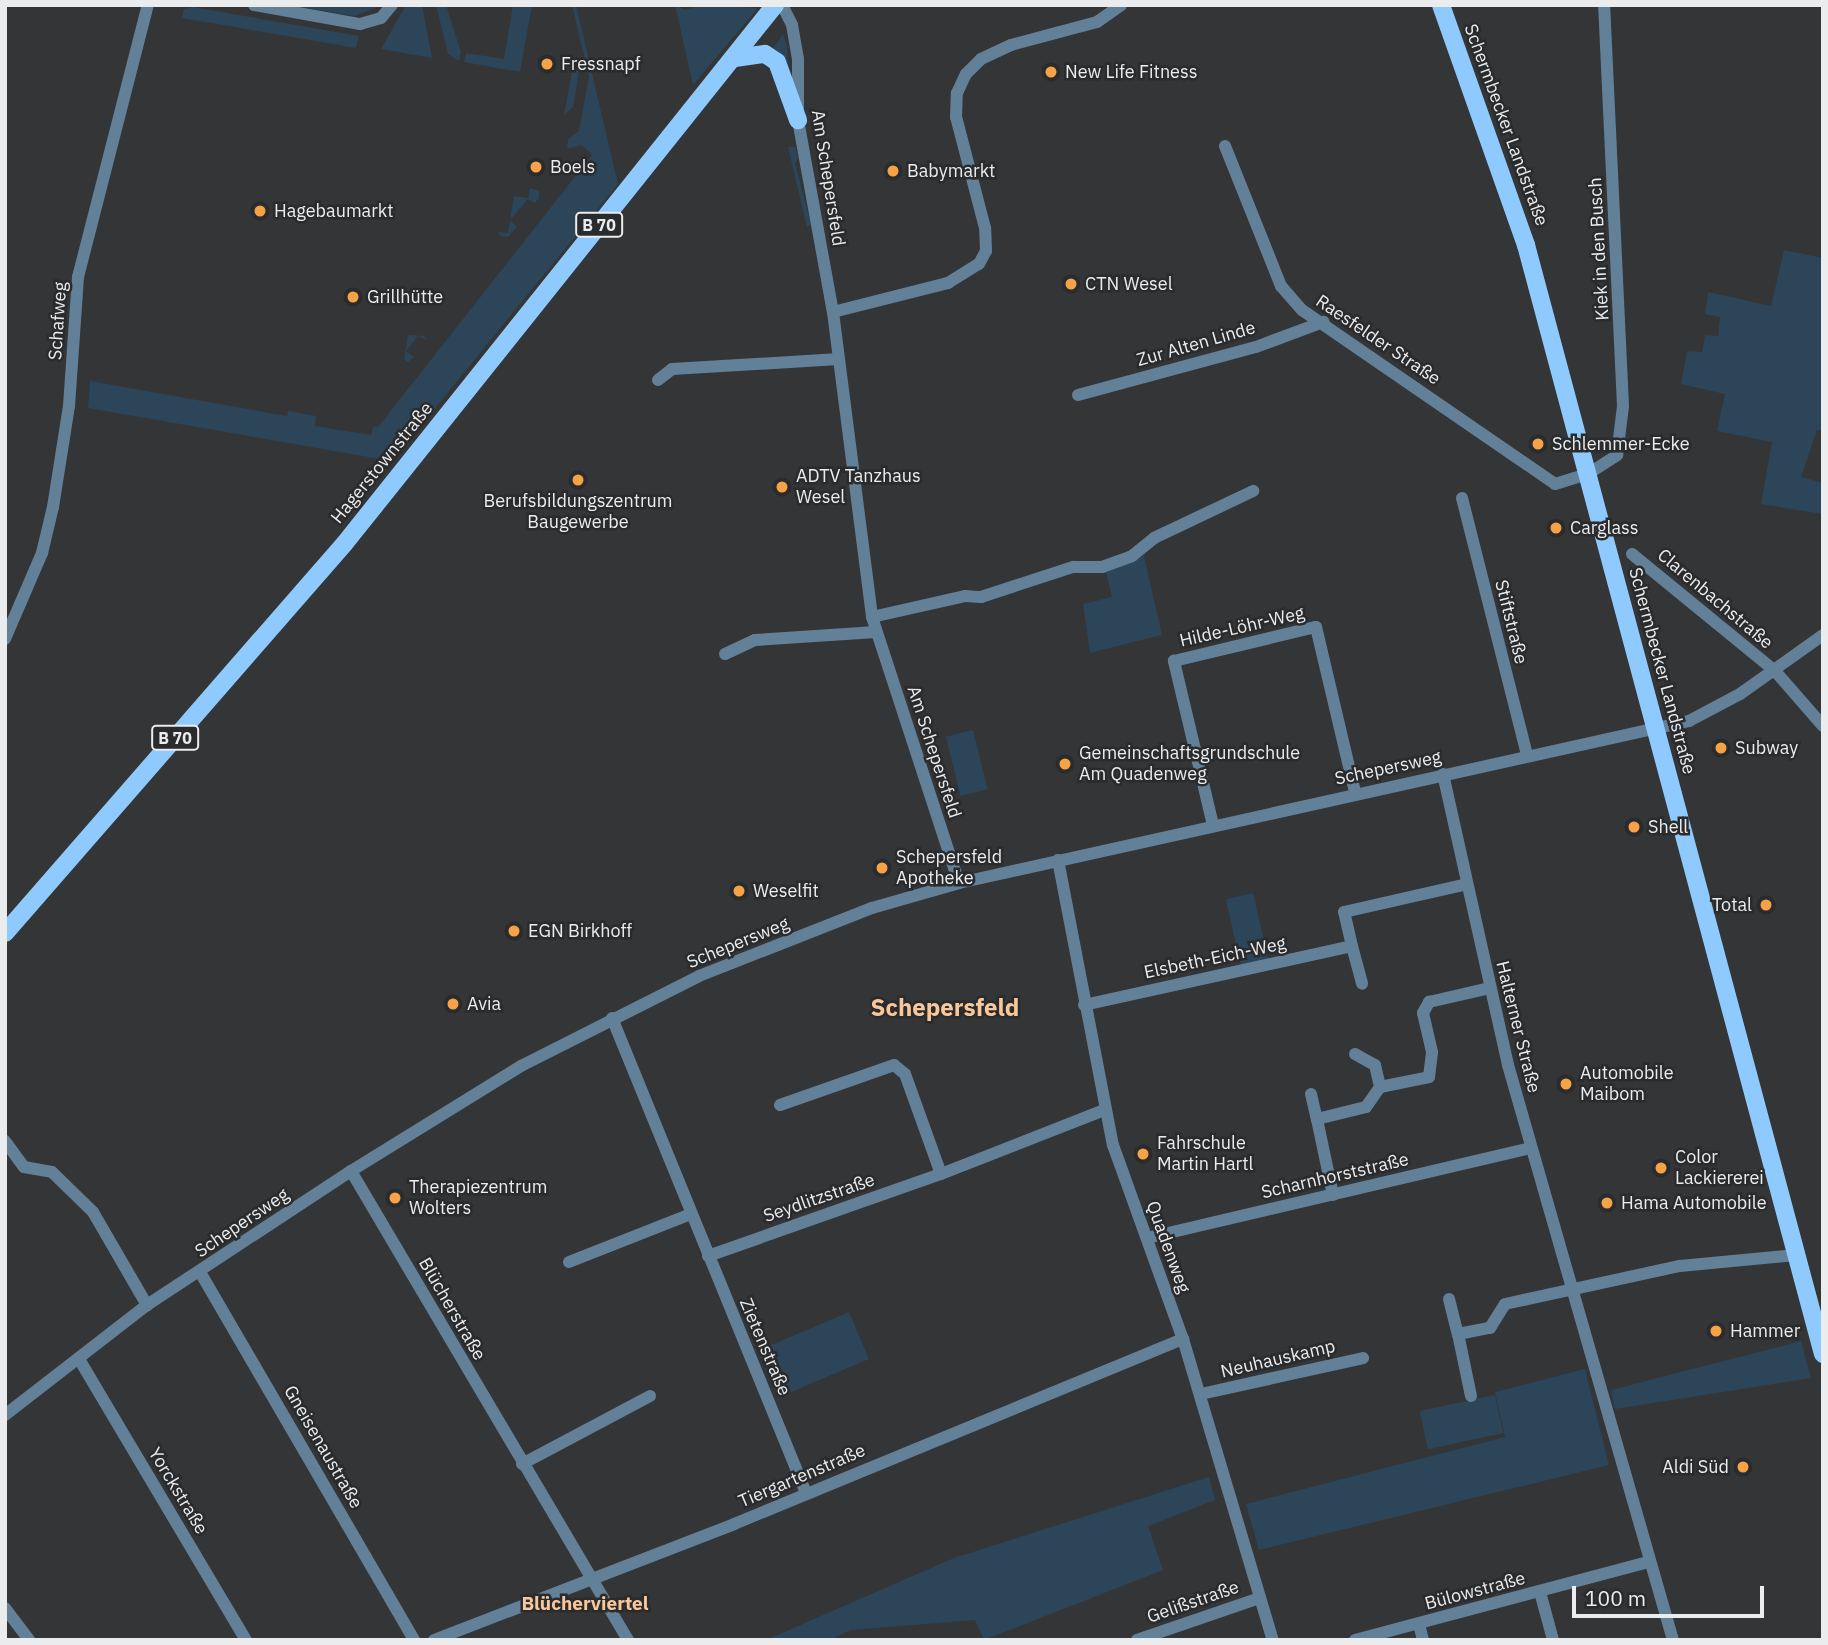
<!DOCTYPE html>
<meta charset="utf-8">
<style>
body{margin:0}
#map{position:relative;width:1828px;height:1645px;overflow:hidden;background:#343537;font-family:"IBM Plex Sans",sans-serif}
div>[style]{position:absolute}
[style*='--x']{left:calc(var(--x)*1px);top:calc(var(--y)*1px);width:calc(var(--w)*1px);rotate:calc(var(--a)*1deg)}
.green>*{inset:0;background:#2c4559;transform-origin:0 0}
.minor>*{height:12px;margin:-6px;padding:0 6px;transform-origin:6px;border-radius:6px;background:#638099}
.primary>*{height:18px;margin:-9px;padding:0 9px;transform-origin:9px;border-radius:9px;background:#8ecafe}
.dots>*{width:19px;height:19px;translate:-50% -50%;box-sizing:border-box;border:4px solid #2a2b2d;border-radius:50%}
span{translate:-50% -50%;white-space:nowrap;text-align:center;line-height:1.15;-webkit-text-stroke:5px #2a2b2d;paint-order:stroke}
.shield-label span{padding:2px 5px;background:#2a2b2d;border:2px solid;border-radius:5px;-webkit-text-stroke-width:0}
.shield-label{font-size:16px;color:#ebeced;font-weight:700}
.poi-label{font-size:18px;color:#ebeced}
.left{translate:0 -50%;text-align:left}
.right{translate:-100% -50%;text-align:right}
.street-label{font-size:18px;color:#ebeced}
.neighbourhood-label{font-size:19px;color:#f8c89b;font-weight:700}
.district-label{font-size:24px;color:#f8c89b;font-weight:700}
.frame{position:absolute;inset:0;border:7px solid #ebeced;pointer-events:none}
.scale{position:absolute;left:1572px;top:1586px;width:192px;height:32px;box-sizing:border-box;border:4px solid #ebeced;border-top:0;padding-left:9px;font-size:21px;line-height:24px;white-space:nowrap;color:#ebeced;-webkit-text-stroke:5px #2a2b2d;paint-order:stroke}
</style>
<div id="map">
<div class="green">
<i style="clip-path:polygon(289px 5px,382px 5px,355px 16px)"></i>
<i style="clip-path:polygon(406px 5px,422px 5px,432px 58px,381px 49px)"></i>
<i style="clip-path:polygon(436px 5px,446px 5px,461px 52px,459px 61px,448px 54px)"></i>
<i style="clip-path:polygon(513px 5px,532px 5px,520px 72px,464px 62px,466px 53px,504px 59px)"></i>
<i style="clip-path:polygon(572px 5px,576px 5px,618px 184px,392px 461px,88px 408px,90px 381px,287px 416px,288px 411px,316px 416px,315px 426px,371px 435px,373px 426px,378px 427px,592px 155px,582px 145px,567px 149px,568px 139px,579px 131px,589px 76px)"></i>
<i style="clip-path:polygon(675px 5px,685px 10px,703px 5px,758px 8px,693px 85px)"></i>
<i style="clip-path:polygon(193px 7px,359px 36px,356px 48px,182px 18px,184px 9px)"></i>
<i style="clip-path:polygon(783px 34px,787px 46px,788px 67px,772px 49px)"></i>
<i style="clip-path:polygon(575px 55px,579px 72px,573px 107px,564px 115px)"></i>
<i style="clip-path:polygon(788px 147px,795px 147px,798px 158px,795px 163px,811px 225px,807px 227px)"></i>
<i style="clip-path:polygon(530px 188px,539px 191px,539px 198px,535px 203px,528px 199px,510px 220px,517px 227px,508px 237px,500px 236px,498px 232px,508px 233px,514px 196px,528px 198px)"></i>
<i style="clip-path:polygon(1784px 250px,1823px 258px,1823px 431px,1817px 430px,1801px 477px,1823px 483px,1822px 514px,1761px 504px,1772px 442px,1717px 431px,1725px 394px,1681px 384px,1687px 351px,1702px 352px,1705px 335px,1718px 336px,1720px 317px,1705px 314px,1708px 292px,1771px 306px)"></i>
<i style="clip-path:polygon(408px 335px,424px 336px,427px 340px,418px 336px,406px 351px,414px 357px,408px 362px,404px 359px)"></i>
<i style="clip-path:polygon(1144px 556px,1162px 635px,1090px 653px,1083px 604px,1112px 597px,1106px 572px)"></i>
<i style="left:973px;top:730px;width:61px;height:28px;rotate:76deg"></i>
<i style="left:1253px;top:893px;width:69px;height:28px;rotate:77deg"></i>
<i style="left:849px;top:1312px;width:51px;height:99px;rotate:67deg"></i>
<i style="clip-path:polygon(1801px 1341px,1811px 1378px,1615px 1409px,1611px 1390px)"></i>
<i style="clip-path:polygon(1585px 1369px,1609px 1465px,1259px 1550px,1246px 1504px,1505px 1437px,1495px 1392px)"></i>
<i style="left:1495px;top:1395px;width:39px;height:77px;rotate:78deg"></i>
<i style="clip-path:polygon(1209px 1477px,1215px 1500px,1148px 1526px,1163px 1570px,984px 1640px,975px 1620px,851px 1630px,829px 1640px,766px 1640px,954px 1558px)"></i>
</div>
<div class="minor">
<i style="--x:254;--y:5;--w:108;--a:10.2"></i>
<i style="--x:360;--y:24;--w:22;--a:-16"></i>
<i style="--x:381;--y:18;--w:17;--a:-50"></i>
<i style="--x:782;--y:5;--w:22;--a:63"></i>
<i style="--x:792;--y:25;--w:35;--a:80"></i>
<i style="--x:798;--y:59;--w:61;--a:90"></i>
<i style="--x:798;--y:120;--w:195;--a:79.7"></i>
<i style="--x:833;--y:312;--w:307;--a:82.7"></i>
<i style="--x:872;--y:617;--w:280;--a:71.9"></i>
<i style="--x:1225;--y:146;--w:151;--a:68.2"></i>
<i style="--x:1281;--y:286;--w:32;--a:49"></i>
<i style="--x:1302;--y:310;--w:307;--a:34.5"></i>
<i style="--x:1555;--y:484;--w:34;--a:-17"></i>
<i style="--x:1588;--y:474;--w:35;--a:-33"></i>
<i style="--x:1617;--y:455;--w:49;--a:-83"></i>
<i style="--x:1623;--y:406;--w:401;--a:-92.7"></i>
<i style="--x:833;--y:312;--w:119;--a:-14.2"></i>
<i style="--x:948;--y:283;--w:36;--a:-32"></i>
<i style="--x:979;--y:264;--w:15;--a:-62"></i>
<i style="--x:986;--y:251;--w:23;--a:-92"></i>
<i style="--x:985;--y:228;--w:115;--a:-104.6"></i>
<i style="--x:956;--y:117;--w:24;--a:-88"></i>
<i style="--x:957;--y:93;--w:21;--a:-65"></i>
<i style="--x:966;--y:74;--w:21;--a:-45"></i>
<i style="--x:981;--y:59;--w:33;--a:-25"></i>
<i style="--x:1011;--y:45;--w:89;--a:-15"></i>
<i style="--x:1097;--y:22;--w:29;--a:-35"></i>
<i style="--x:658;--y:380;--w:18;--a:-38"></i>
<i style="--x:672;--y:369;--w:167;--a:-3.4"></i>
<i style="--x:1078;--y:395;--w:184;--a:-15.1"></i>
<i style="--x:1256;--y:347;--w:72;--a:-20.5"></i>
<i style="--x:1462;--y:498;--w:265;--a:75.8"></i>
<i style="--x:1632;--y:554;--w:185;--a:39.3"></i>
<i style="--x:1775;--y:671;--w:73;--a:48.9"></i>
<i style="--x:872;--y:617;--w:95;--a:-12.7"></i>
<i style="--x:965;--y:596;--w:16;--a:4"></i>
<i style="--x:981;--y:597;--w:97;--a:-18.1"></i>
<i style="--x:1073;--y:567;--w:29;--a:0"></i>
<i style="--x:1102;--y:567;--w:32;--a:-20"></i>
<i style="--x:1132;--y:556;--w:28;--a:-39"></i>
<i style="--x:1154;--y:538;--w:110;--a:-25.4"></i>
<i style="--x:5;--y:639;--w:94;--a:-66.7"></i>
<i style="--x:42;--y:553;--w:47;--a:-76.6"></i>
<i style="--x:53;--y:507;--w:102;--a:-81"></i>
<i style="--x:69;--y:406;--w:129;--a:-86"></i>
<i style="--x:78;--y:277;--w:281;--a:-75.6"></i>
<i style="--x:725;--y:654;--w:33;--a:-25"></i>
<i style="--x:755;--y:640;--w:121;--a:-3.8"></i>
<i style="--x:1443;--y:774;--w:298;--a:77.4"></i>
<i style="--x:1508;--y:1065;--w:598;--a:73.99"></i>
<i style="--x:1213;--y:825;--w:169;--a:-103.4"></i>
<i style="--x:1174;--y:661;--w:146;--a:-13.5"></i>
<i style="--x:1316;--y:627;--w:170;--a:76.7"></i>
<i style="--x:1058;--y:860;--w:290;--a:79.1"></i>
<i style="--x:1113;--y:1145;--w:206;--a:70.2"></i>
<i style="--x:1183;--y:1339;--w:314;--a:73.4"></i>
<i style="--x:1352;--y:946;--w:39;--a:75"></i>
<i style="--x:1084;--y:1005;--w:274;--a:-12.4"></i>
<i style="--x:1352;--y:946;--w:35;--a:-103"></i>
<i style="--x:1344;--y:912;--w:126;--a:-12.8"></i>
<i style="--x:612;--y:1018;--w:513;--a:67.78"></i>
<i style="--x:1355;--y:1054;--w:23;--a:29"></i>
<i style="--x:1375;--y:1065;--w:23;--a:77"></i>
<i style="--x:1311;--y:1094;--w:26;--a:77"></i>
<i style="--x:780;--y:1105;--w:121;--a:-19.3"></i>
<i style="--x:894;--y:1065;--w:14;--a:39"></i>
<i style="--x:905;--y:1074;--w:106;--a:70.2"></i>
<i style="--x:5;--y:1141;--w:32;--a:54"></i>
<i style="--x:24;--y:1167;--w:28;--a:10"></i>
<i style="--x:52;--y:1172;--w:57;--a:44.3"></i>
<i style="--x:93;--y:1212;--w:108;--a:59.9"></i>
<i style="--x:351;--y:1171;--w:545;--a:59.43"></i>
<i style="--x:1333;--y:1195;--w:78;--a:-101.9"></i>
<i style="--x:1317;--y:1119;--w:50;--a:-13.8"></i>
<i style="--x:1366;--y:1107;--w:24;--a:-55"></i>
<i style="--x:1380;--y:1087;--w:50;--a:-11.5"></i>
<i style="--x:1429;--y:1077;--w:25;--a:-83"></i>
<i style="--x:1432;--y:1052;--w:40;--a:-103"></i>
<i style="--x:1423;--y:1013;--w:13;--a:-61"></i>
<i style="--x:1429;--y:1002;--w:63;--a:-12.9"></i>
<i style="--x:1147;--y:1238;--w:394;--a:-13.2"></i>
<i style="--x:708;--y:1256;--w:247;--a:-19.4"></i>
<i style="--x:941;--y:1174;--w:175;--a:-21.4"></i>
<i style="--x:569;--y:1262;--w:131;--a:-21.5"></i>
<i style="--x:200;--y:1272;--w:426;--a:59.8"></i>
<i style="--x:1449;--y:1299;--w:36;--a:76"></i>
<i style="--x:79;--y:1359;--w:327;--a:59.3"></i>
<i style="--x:1201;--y:1394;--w:166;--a:-12.5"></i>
<i style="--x:1471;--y:1396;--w:63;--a:-101.8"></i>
<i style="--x:1458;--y:1334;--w:33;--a:-11"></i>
<i style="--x:1490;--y:1328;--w:28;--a:-58"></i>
<i style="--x:1505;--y:1304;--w:179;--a:-12.3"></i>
<i style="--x:1680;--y:1266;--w:117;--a:-5.4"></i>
<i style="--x:5;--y:1415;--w:180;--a:-37.8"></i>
<i style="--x:147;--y:1305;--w:244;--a:-33.3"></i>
<i style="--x:351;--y:1171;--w:200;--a:-31.7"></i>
<i style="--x:521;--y:1066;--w:199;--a:-26.8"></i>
<i style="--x:699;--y:976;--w:186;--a:-21.5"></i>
<i style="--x:872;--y:908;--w:91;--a:-16"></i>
<i style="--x:959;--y:883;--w:748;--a:-12.51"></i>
<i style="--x:1689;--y:721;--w:58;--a:-27.9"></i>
<i style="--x:1740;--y:694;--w:102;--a:-35.4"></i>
<i style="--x:522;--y:1464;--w:145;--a:-28"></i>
<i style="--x:1540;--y:1592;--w:50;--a:74.8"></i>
<i style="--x:5;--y:1608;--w:40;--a:53"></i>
<i style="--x:1419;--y:1624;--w:16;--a:76"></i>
<i style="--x:434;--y:1640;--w:322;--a:-21.1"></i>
<i style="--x:734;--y:1524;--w:486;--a:-22.4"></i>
<i style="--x:1137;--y:1640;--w:130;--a:-18.9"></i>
<i style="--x:1355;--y:1640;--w:303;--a:-14.9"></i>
</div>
<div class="primary">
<i style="--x:1441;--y:5;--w:255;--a:70.5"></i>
<i style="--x:1526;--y:245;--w:1148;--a:75.01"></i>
<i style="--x:735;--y:58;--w:30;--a:-8"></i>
<i style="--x:765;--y:54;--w:14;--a:34"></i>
<i style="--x:777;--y:62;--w:62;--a:70.1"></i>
<i style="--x:5;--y:933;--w:517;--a:-48.92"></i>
<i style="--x:345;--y:543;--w:689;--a:-51.37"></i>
</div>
<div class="dots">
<i style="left:547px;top:64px;background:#f6a247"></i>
<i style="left:1051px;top:72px;background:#f6a247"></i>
<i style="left:536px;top:167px;background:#f6a247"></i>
<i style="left:893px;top:171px;background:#f6a247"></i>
<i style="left:260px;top:211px;background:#f6a247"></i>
<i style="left:1071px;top:284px;background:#f6a247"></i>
<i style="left:353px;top:297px;background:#f6a247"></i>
<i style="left:1538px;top:444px;background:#f6a247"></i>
<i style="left:578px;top:480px;background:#f6a247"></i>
<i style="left:782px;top:487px;background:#f6a247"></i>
<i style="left:1556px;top:528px;background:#f6a247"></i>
<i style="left:1721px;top:748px;background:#f6a247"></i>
<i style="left:1065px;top:764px;background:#f6a247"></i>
<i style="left:1634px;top:827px;background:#f6a247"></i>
<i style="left:882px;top:868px;background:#f6a247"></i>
<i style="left:739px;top:891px;background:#f6a247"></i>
<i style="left:1766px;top:905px;background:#f6a247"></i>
<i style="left:514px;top:931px;background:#f6a247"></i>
<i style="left:453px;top:1004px;background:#f6a247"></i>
<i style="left:1566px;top:1084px;background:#f6a247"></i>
<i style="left:1143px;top:1154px;background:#f6a247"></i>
<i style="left:1661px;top:1168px;background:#f6a247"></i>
<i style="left:395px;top:1198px;background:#f6a247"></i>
<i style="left:1607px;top:1203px;background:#f6a247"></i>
<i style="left:1716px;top:1331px;background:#f6a247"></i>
<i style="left:1743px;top:1467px;background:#f6a247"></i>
</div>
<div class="shield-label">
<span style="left:599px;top:225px">B 70</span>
<span style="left:175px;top:738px">B 70</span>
</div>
<div class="poi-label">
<span class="left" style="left:561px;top:64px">Fressnapf</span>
<span class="left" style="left:1065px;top:72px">New Life Fitness</span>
<span class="left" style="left:550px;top:167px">Boels</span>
<span class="left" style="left:907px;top:171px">Babymarkt</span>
<span class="left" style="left:274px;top:211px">Hagebaumarkt</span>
<span class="left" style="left:1085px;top:284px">CTN Wesel</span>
<span class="left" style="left:367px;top:297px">Grillhütte</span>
<span class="left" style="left:1552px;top:444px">Schlemmer-Ecke</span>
<span class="left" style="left:796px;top:487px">ADTV Tanzhaus<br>Wesel</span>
<span style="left:578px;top:512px">Berufsbildungszentrum<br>Baugewerbe</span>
<span class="left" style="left:1570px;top:528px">Carglass</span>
<span class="left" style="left:1735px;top:748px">Subway</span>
<span class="left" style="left:1079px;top:764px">Gemeinschaftsgrundschule<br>Am Quadenweg</span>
<span class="left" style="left:1648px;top:827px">Shell</span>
<span class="left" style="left:896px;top:868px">Schepersfeld<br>Apotheke</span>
<span class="left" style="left:753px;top:891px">Weselfit</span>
<span class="right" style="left:1752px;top:905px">Total</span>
<span class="left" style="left:528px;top:931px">EGN Birkhoff</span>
<span class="left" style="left:467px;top:1004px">Avia</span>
<span class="left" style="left:1580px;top:1084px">Automobile<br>Maibom</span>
<span class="left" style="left:1157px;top:1154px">Fahrschule<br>Martin Hartl</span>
<span class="left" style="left:1675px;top:1168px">Color<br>Lackiererei</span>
<span class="left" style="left:409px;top:1198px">Therapiezentrum<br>Wolters</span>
<span class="left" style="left:1621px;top:1203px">Hama Automobile</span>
<span class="left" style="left:1730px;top:1331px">Hammer</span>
<span class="right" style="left:1729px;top:1467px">Aldi Süd</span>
</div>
<div class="street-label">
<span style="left:1506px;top:125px;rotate:70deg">Schermbecker Landstraße</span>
<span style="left:828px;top:178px;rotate:81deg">Am Schepersfeld</span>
<span style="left:1599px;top:249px;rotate:-93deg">Kiek in den Busch</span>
<span style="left:58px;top:321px;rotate:-86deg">Schafweg</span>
<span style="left:1378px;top:340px;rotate:34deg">Raesfelder Straße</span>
<span style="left:1196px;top:344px;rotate:-16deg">Zur Alten Linde</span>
<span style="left:382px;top:463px;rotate:-51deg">Hagerstownstraße</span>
<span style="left:1715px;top:599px;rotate:40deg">Clarenbachstraße</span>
<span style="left:1511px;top:622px;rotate:76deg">Stiftstraße</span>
<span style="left:1242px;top:627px;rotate:-13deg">Hilde-Löhr-Weg</span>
<span style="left:1662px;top:671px;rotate:75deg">Schermbecker Landstraße</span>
<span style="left:934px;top:752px;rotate:72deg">Am Schepersfeld</span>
<span style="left:1388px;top:768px;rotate:-12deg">Schepersweg</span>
<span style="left:738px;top:943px;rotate:-22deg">Schepersweg</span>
<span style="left:1215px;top:958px;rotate:-12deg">Elsbeth-Eich-Weg</span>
<span style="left:1518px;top:1027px;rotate:76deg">Halterner Straße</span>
<span style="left:1335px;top:1176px;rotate:-13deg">Scharnhorststraße</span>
<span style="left:819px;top:1198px;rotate:-19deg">Seydlitzstraße</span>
<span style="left:242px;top:1223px;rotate:-34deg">Schepersweg</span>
<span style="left:1168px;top:1247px;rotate:70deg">Quadenweg</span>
<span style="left:452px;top:1309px;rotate:60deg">Blücherstraße</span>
<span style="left:765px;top:1347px;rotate:67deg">Zietenstraße</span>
<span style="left:1278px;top:1359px;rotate:-13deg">Neuhauskamp</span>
<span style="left:323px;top:1447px;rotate:60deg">Gneisenaustraße</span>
<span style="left:802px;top:1476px;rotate:-23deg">Tiergartenstraße</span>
<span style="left:178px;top:1491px;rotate:59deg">Yorckstraße</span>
<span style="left:1475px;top:1591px;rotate:-15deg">Bülowstraße</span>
<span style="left:1193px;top:1602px;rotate:-19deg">Gelißstraße</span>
</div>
<div class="neighbourhood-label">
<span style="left:585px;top:1604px">Blücherviertel</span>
</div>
<div class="district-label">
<span style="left:945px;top:1008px">Schepersfeld</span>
</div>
<div class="frame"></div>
<div class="scale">100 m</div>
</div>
